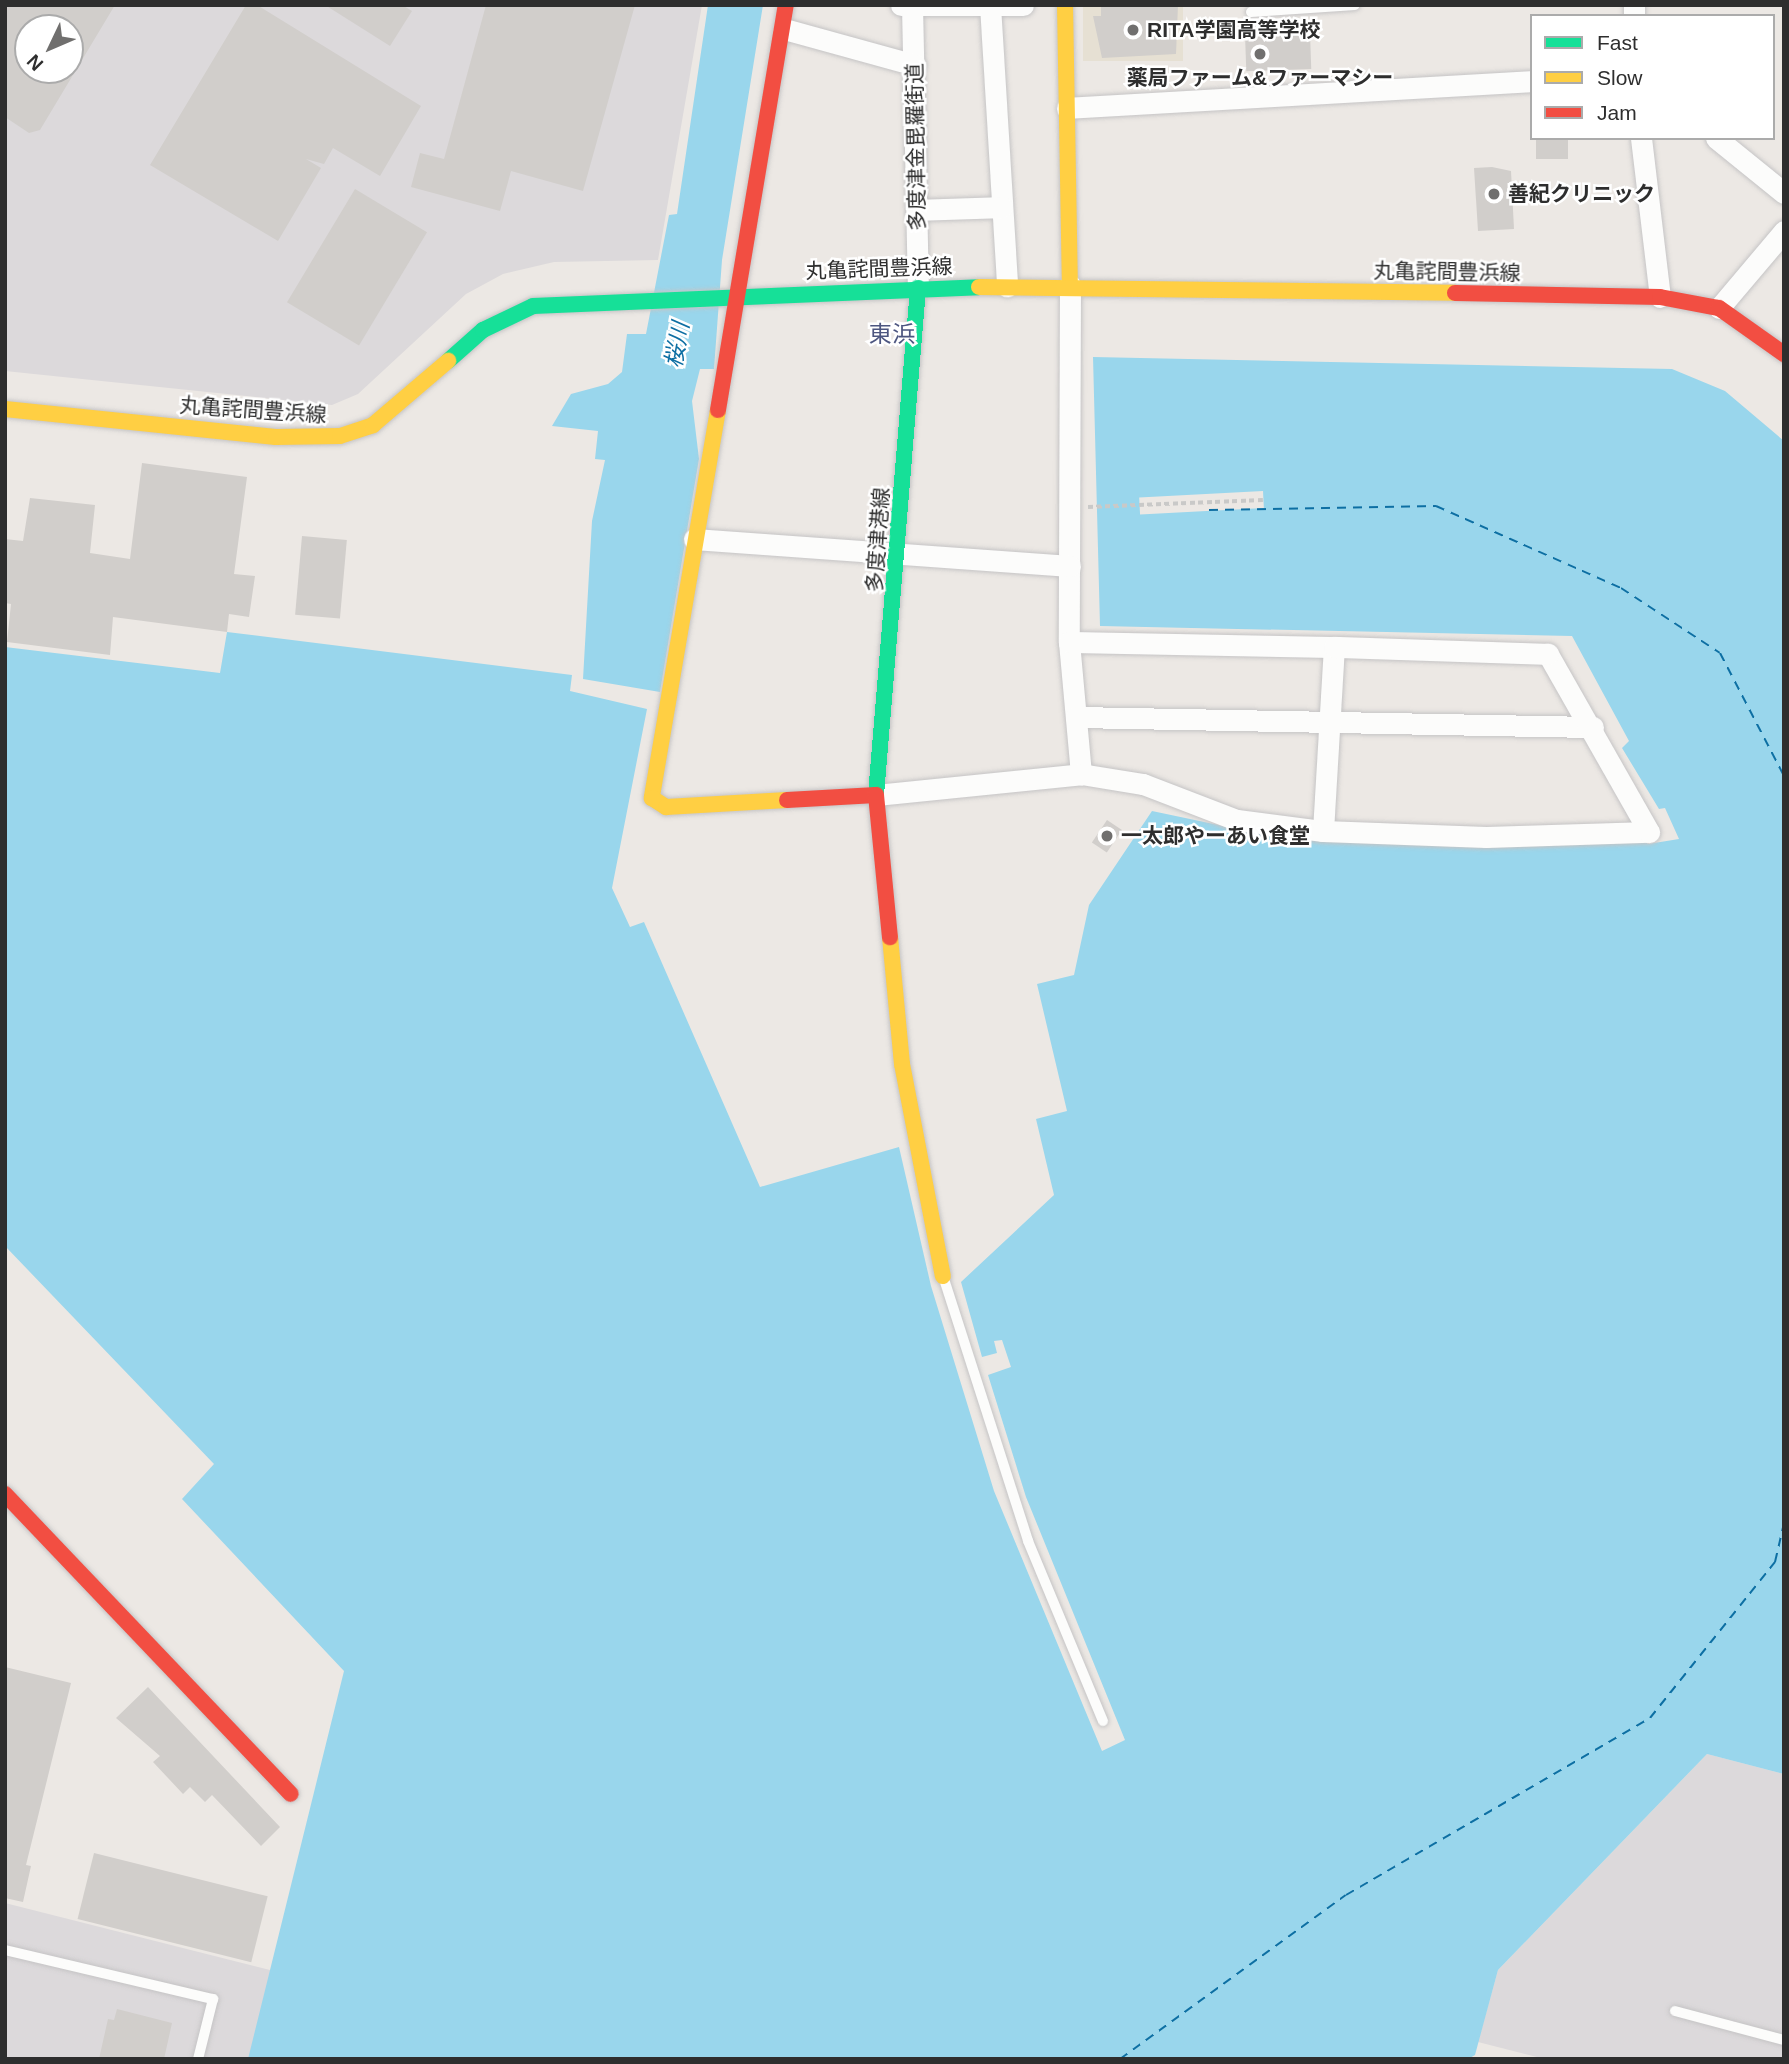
<!DOCTYPE html>
<meta charset="utf-8">
<style>
body{margin:0}
#map{position:relative;width:1789px;height:2064px;overflow:hidden;background:#ece8e4;font-family:Arial,"Noto Sans JP",sans-serif}
div>[style]{position:absolute}
[style*='--x']{left:calc(var(--x)*1px);top:calc(var(--y)*1px);width:calc(var(--w)*1px);rotate:calc(var(--a)*1deg)}
.industrial>*{inset:0;background:#dcd9db}
.education>*{inset:0;background:#e6e0d3;transform-origin:0 0}
.water>*{inset:0;background:#99d6ec}
.pier>*{inset:0;background:#ece8e4;transform-origin:0 0}
.ferry>*{height:2px;margin-top:-1px;transform-origin:0;background:repeating-linear-gradient(90deg,#0d6fa3 0 9px,transparent 0 16px)}
.building>*{inset:0;background:#d1cecb;transform-origin:0 0}
.path>*{height:3.5px;margin-top:-1.75px;transform-origin:0;background:repeating-linear-gradient(90deg,#c9c9c8 0 5px,transparent 0 8.5px)}
.roads{filter:drop-shadow(0 0 2px #c5c4c5) drop-shadow(0 0 2px #c5c4c5)}
.lane>*{height:10px;margin:-5px;padding:0 5px;transform-origin:5px;border-radius:5px;background:#fcfcfb}
.street>*{height:21px;margin:-10.5px;padding:0 10.5px;transform-origin:10.5px;border-radius:10.5px;background:#fcfcfb}
.fast>*{height:16px;margin:-8px;padding:0 8px;transform-origin:8px;border-radius:8px;background:#16e098}
.slow>*{height:16px;margin:-8px;padding:0 8px;transform-origin:8px;border-radius:8px;background:#ffcf43}
.jam>*{height:16px;margin:-8px;padding:0 8px;transform-origin:8px;border-radius:8px;background:#f24e42}
.dots>*{width:19px;height:19px;translate:-50% -50%;box-sizing:border-box;border:4px solid #fff;border-radius:50%}
span{translate:-50% -50%;white-space:nowrap;text-align:center;line-height:1.15;-webkit-text-stroke:5px #fff;paint-order:stroke}
.poi-label{font-size:21px;color:#2e2e2e;font-weight:700}
.left{translate:0 -50%;text-align:left}
.street-label{font-size:21px;color:#2e2e2e}
.neighbourhood-label{font-size:23px;color:#4d5680}
.water-label{font-size:23px;color:#0d6fa3;font-style:italic}
.frame{position:absolute;inset:0;border:7px solid #2e2e2e;pointer-events:none}
.legend{position:absolute;left:1530px;top:14px;width:245px;height:126px;box-sizing:border-box;background:#fff;border:2px solid #ababab;margin:0;padding:9px 12px;list-style:none;font-size:21px;color:#2e2e2e}
.legend li{display:flex;align-items:center;gap:14px;height:35px}
.legend b{width:35px;border:2px solid #ababab}
.north{position:absolute;left:14px;top:14px;width:70px;height:70px;box-sizing:border-box;background:#fff;border:2px solid #ababab;border-radius:50%;rotate:226deg;font-size:19px;font-weight:700;line-height:28px;text-align:center;color:#2e2e2e}
.north::after{content:'';display:block;margin:auto;width:24px;height:32px;background:#706f6e;clip-path:polygon(50% 0,100% 100%,50% 72%,0 100%)}
</style>
<div id="map">
<div class="industrial">
<i style="clip-path:polygon(evenodd,5px 5px,702px 5px,658px 260px,554px 262px,503px 274px,466px 294px,358px 394px,332px 405px,5px 371px,5px 5px,28px 28px,70px 28px,70px 70px,28px 70px,28px 28px)"></i>
<i style="clip-path:polygon(1707px 1754px,1784px 1774px,1784px 2059px,1545px 2059px,1478px 2042px,1498px 1970px)"></i>
<i style="clip-path:polygon(5px 1903px,274px 1971px,253px 2059px,5px 2059px)"></i>
</div>
<div class="education">
<i style="left:1083px;top:5px;width:100px;height:56px"></i>
</div>
<div class="water">
<i style="clip-path:polygon(708px 5px,763px 5px,722px 260px,714px 369px,700px 369px,692px 401px,699px 459px,660px 692px,583px 679px,592px 521px,605px 460px,595px 459px,598px 431px,552px 426px,571px 394px,608px 384px,622px 372px,627px 334px,646px 334px,669px 215px,677px 214px)"></i>
<i style="clip-path:polygon(1093px 357px,1672px 369px,1725px 391px,1784px 441px,1784px 1774px,1707px 1754px,1498px 1970px,1475px 2055px,1468px 2059px,248px 2059px,344px 1671px,182px 1499px,214px 1464px,5px 1246px,5px 647px,220px 673px,227px 632px,572px 675px,570px 691px,647px 709px,612px 888px,630px 927px,644px 922px,760px 1187px,899px 1147px,931px 1286px,994px 1491px,1102px 1751px,1125px 1740px,1026px 1497px,988px 1375px,1011px 1367px,1002px 1340px,994px 1341px,997px 1353px,982px 1357px,961px 1282px,1054px 1195px,1036px 1119px,1067px 1111px,1037px 984px,1074px 975px,1089px 905px,1152px 811px,1266px 835px,1325px 840px,1644px 839px,1648px 844px,1679px 839px,1665px 808px,1659px 809px,1622px 748px,1629px 741px,1572px 636px,1100px 626px)"></i>
</div>
<div class="pier">
<i style="left:1263px;top:491px;width:17px;height:124px;rotate:87deg"></i>
</div>
<div class="ferry">
<i style="--x:1209;--y:510;--w:227;--a:-1"></i>
<i style="--x:1436;--y:506;--w:202;--a:23.9"></i>
<i style="--x:1621;--y:588;--w:118;--a:33.3"></i>
<i style="--x:1720;--y:653;--w:139;--a:62.5"></i>
<i style="--x:1120;--y:2059;--w:279;--a:-36"></i>
<i style="--x:1346;--y:1895;--w:352;--a:-30.2"></i>
<i style="--x:1650;--y:1718;--w:200;--a:-51.3"></i>
<i style="--x:1775;--y:1562;--w:40;--a:-77"></i>
</div>
<div class="building">
<i style="clip-path:polygon(evenodd,5px 5px,115px 5px,40px 130px,29px 133px,5px 117px,5px 5px,28px 28px,70px 28px,70px 70px,28px 70px,28px 28px)"></i>
<i style="clip-path:polygon(246px 5px,257px 5px,421px 106px,380px 176px,333px 148px,324px 164px,306px 159px,321px 168px,278px 241px,150px 165px)"></i>
<i style="clip-path:polygon(325px 5px,402px 5px,412px 11px,390px 46px)"></i>
<i style="clip-path:polygon(486px 5px,635px 5px,583px 191px,511px 171px,500px 211px,411px 187px,420px 153px,444px 159px)"></i>
<i style="clip-path:polygon(1101px 5px,1178px 5px,1176px 54px,1102px 58px,1093px 16px,1101px 16px)"></i>
<i style="left:1310px;top:33px;width:36px;height:65px;rotate:88deg"></i>
<i style="left:1536px;top:138px;width:32px;height:21px"></i>
<i style="clip-path:polygon(1492px 167px,1511px 171px,1514px 229px,1478px 231px,1474px 168px)"></i>
<i style="left:355px;top:189px;width:84px;height:132px;rotate:31deg"></i>
<i style="clip-path:polygon(142px 463px,247px 477px,234px 574px,255px 576px,249px 617px,229px 614px,227px 632px,113px 617px,110px 655px,7px 642px,11px 604px,5px 603px,5px 539px,23px 541px,30px 498px,95px 505px,90px 553px,130px 559px)"></i>
<i style="left:302px;top:536px;width:45px;height:79px;rotate:5deg"></i>
<i style="left:1107px;top:820px;width:18px;height:27px;rotate:34deg"></i>
<i style="clip-path:polygon(5px 1667px,71px 1683px,26px 1865px,31px 1866px,23px 1902px,5px 1898px)"></i>
<i style="clip-path:polygon(148px 1687px,280px 1827px,261px 1846px,212px 1795px,205px 1802px,190px 1787px,183px 1794px,153px 1762px,160px 1756px,116px 1718px)"></i>
<i style="left:94px;top:1853px;width:179px;height:68px;rotate:14deg"></i>
<i style="clip-path:polygon(117px 2009px,172px 2023px,164px 2059px,99px 2059px,108px 2019px,114px 2020px)"></i>
</div>
<div class="path">
<i style="--x:1088;--y:507;--w:175;--a:-2.3"></i>
</div>
<div class="roads">
<div class="lane">
<i style="--x:1251;--y:12;--w:104;--a:-3.9"></i>
<i style="--x:944;--y:1279;--w:275;--a:72.2"></i>
<i style="--x:1028;--y:1541;--w:195;--a:67.4"></i>
<i style="--x:5;--y:1950;--w:214;--a:13.3"></i>
<i style="--x:213;--y:1999;--w:62;--a:104"></i>
<i style="--x:1675;--y:2011;--w:113;--a:14.9"></i>
</div>
<div class="street">
<i style="--x:901;--y:5;--w:122;--a:0"></i>
<i style="--x:912;--y:5;--w:283;--a:88.8"></i>
<i style="--x:990;--y:5;--w:282;--a:86.5"></i>
<i style="--x:1634;--y:16;--w:11;--a:-90"></i>
<i style="--x:784;--y:29;--w:136;--a:15.4"></i>
<i style="--x:1067;--y:108;--w:466;--a:-3.3"></i>
<i style="--x:1641;--y:138;--w:160;--a:83.2"></i>
<i style="--x:1716;--y:138;--w:87;--a:39"></i>
<i style="--x:917;--y:210;--w:85;--a:-2"></i>
<i style="--x:1070;--y:285;--w:357;--a:90.2"></i>
<i style="--x:1069;--y:642;--w:133;--a:84.8"></i>
<i style="--x:1719;--y:308;--w:101;--a:-49.8"></i>
<i style="--x:694;--y:539;--w:377;--a:4.1"></i>
<i style="--x:1076;--y:717;--w:517;--a:1.11"></i>
<i style="--x:876;--y:795;--w:206;--a:-5.8"></i>
<i style="--x:1081;--y:774;--w:63;--a:9.2"></i>
<i style="--x:1143;--y:784;--w:101;--a:21"></i>
<i style="--x:1237;--y:820;--w:87;--a:7.3"></i>
<i style="--x:1323;--y:831;--w:184;--a:-86.6"></i>
<i style="--x:1334;--y:647;--w:265;--a:-178.9"></i>
<i style="--x:1323;--y:831;--w:163;--a:2.1"></i>
<i style="--x:1486;--y:837;--w:163;--a:-1.8"></i>
<i style="--x:1649;--y:832;--w:205;--a:-119.6"></i>
<i style="--x:1548;--y:654;--w:214;--a:-178.1"></i>
</div>
<div class="fast">
<i style="--x:448;--y:361;--w:47;--a:-41.5"></i>
<i style="--x:483;--y:330;--w:55;--a:-25.6"></i>
<i style="--x:533;--y:306;--w:446;--a:-2.4"></i>
<i style="--x:876;--y:795;--w:509;--a:-85.26"></i>
</div>
<div class="slow">
<i style="--x:1065;--y:5;--w:280;--a:89"></i>
<i style="--x:979;--y:287;--w:476;--a:0.7"></i>
<i style="--x:5;--y:409;--w:272;--a:5.9"></i>
<i style="--x:276;--y:437;--w:64;--a:-0.9"></i>
<i style="--x:340;--y:436;--w:35;--a:-18"></i>
<i style="--x:373;--y:425;--w:99;--a:-40.5"></i>
<i style="--x:718;--y:410;--w:394;--a:99.7"></i>
<i style="--x:652;--y:798;--w:17;--a:33"></i>
<i style="--x:666;--y:807;--w:121;--a:-3.3"></i>
<i style="--x:890;--y:937;--w:128;--a:84.6"></i>
<i style="--x:902;--y:1064;--w:216;--a:79.1"></i>
</div>
<div class="jam">
<i style="--x:1455;--y:293;--w:205;--a:1.1"></i>
<i style="--x:1660;--y:297;--w:60;--a:10.6"></i>
<i style="--x:1719;--y:308;--w:80;--a:35.3"></i>
<i style="--x:718;--y:410;--w:411;--a:-80.5"></i>
<i style="--x:787;--y:800;--w:89;--a:-3.2"></i>
<i style="--x:876;--y:795;--w:143;--a:84.4"></i>
<i style="--x:5;--y:1494;--w:414;--a:46.4"></i>
</div>
</div>
<div class="dots">
<i style="left:1133px;top:30px;background:#706f6e"></i>
<i style="left:1260px;top:54px;background:#706f6e"></i>
<i style="left:1494px;top:194px;background:#706f6e"></i>
<i style="left:1107px;top:836px;background:#706f6e"></i>
</div>
<div class="poi-label">
<span class="left" style="left:1147px;top:30px">RITA学園高等学校</span>
<span style="left:1260px;top:78px">薬局ファーム&amp;ファーマシー</span>
<span class="left" style="left:1508px;top:194px">善紀クリニック</span>
<span class="left" style="left:1121px;top:836px">一太郎やーあい食堂</span>
</div>
<div class="street-label">
<span style="left:916px;top:147px;rotate:-91deg">多度津金毘羅街道</span>
<span style="left:879px;top:269px;rotate:-2deg">丸亀詫間豊浜線</span>
<span style="left:1447px;top:272px;rotate:1deg">丸亀詫間豊浜線</span>
<span style="left:253px;top:410px;rotate:4deg">丸亀詫間豊浜線</span>
<span style="left:878px;top:540px;rotate:-86deg">多度津港線</span>
</div>
<div class="neighbourhood-label">
<span style="left:892px;top:334px">東浜</span>
</div>
<div class="water-label">
<span style="left:677px;top:345px;rotate:-80deg">桜川</span>
</div>
<div class="frame"></div>
<ul class="legend">
<li><b style="height:9px;background:#16e098"></b>Fast</li>
<li><b style="height:9px;background:#ffcf43"></b>Slow</li>
<li><b style="height:9px;background:#f24e42"></b>Jam</li>
</ul>
<div class="north">N</div>
</div>
